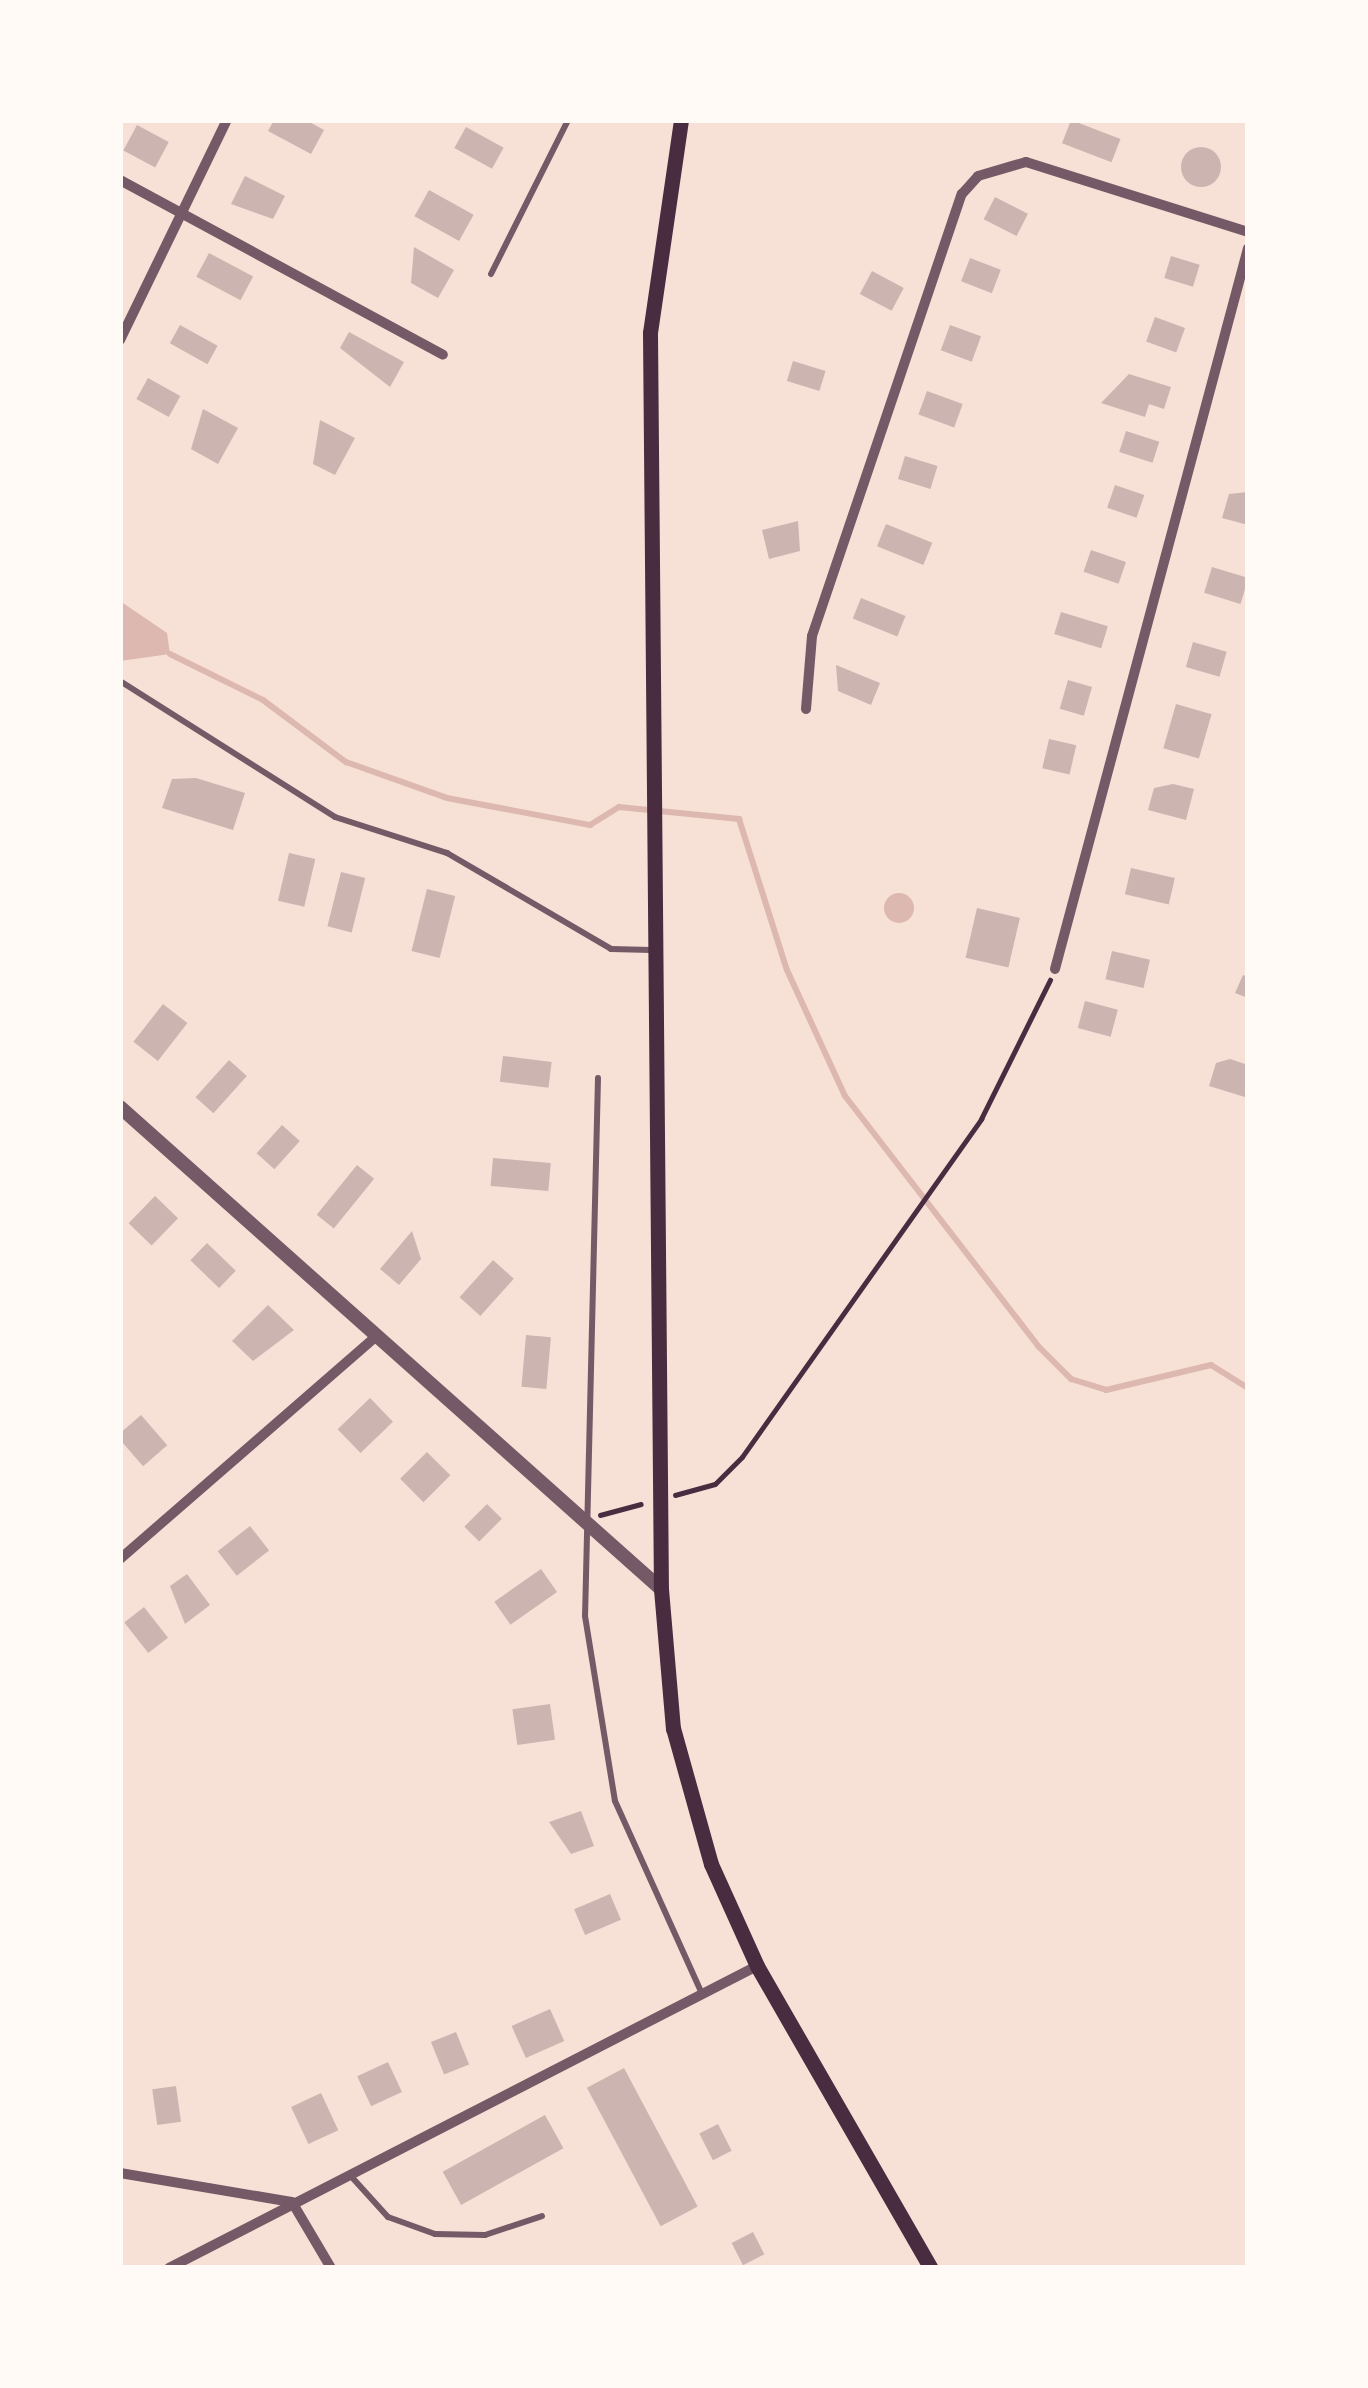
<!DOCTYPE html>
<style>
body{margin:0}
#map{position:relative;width:1368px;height:2388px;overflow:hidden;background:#f7e1d7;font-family:"DM Sans",sans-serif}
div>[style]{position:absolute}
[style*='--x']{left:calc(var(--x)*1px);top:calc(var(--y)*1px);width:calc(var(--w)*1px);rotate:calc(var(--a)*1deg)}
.water>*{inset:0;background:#dcb8b0}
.round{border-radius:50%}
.stream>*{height:6px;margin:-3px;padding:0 3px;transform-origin:3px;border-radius:3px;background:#dcb8b0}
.building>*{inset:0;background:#ccb4b1;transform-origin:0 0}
.path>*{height:4.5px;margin:-2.25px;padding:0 2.25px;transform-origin:2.25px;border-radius:2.25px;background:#4a2c40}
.service>*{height:6px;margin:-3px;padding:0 3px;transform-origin:3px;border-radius:3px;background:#755966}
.minor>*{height:10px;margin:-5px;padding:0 5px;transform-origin:5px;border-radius:5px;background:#755966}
.tertiary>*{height:14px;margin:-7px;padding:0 7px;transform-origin:7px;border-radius:7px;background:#755966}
.secondary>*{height:15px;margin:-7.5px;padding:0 7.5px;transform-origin:7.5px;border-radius:7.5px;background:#4a2c40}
span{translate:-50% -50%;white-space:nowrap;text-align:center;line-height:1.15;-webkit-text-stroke:9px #fffaf5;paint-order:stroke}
.frame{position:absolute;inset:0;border:123px solid #fffaf5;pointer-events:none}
</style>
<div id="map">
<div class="water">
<i style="clip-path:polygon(120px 601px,167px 633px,170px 654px,120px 661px)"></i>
<i class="round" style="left:884px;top:893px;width:30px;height:30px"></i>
</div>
<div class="stream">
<i style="--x:170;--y:654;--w:104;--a:26.3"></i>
<i style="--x:263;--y:700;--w:104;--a:36.8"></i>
<i style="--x:346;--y:762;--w:107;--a:19.6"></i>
<i style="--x:447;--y:798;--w:146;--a:10.7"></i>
<i style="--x:590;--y:825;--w:34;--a:-32"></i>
<i style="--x:619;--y:807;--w:121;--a:5.7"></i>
<i style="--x:739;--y:819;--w:158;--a:72.4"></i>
<i style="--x:787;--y:970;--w:139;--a:65.3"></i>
<i style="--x:845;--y:1096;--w:316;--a:52.3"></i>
<i style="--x:1038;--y:1346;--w:47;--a:45"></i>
<i style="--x:1071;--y:1379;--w:37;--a:17"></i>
<i style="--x:1106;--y:1390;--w:108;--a:-13.4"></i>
<i style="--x:1211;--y:1365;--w:44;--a:31.9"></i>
</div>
<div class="building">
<i style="clip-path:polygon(274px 120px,306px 120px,324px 130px,311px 154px,268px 131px)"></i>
<i style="left:1071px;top:120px;width:53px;height:25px;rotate:21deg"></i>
<i style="left:137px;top:125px;width:36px;height:29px;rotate:28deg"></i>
<i style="left:466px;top:127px;width:43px;height:24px;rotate:29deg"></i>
<i class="round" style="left:1181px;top:147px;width:40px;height:40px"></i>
<i style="clip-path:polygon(245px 176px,285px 196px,273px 219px,231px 204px)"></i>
<i style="left:429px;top:190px;width:51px;height:30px;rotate:29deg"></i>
<i style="left:995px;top:197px;width:37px;height:25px;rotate:27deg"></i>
<i style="clip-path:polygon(414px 247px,454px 270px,438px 298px,411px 283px)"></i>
<i style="left:209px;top:253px;width:50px;height:27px;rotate:28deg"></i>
<i style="left:1171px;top:256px;width:30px;height:23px;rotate:17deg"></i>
<i style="left:970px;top:258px;width:33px;height:25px;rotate:21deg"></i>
<i style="left:872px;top:271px;width:36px;height:26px;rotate:28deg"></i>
<i style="left:1155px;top:317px;width:32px;height:26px;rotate:20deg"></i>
<i style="left:180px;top:325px;width:43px;height:21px;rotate:29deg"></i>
<i style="left:950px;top:325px;width:33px;height:27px;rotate:20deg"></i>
<i style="clip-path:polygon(349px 332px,404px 362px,390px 387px,340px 348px)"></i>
<i style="left:793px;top:361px;width:34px;height:21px;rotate:17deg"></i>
<i style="clip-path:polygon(1129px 374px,1171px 387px,1164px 409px,1149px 404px,1145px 417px,1101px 403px)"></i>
<i style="left:148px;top:378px;width:37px;height:24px;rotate:29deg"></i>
<i style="left:927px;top:391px;width:38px;height:25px;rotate:20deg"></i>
<i style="clip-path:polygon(203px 409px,238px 428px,218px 464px,191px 449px)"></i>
<i style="clip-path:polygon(320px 420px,355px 438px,335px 475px,313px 464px)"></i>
<i style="left:1126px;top:431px;width:35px;height:22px;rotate:18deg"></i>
<i style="left:905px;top:456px;width:34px;height:24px;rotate:17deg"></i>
<i style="left:1115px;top:485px;width:31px;height:24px;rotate:19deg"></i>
<i style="clip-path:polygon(1248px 492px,1248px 525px,1222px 518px,1229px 494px)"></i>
<i style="clip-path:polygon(798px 521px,800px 551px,769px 559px,762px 530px)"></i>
<i style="left:886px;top:524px;width:50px;height:24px;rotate:22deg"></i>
<i style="left:1091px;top:550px;width:37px;height:23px;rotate:19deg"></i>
<i style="left:1212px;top:567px;width:38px;height:27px;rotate:17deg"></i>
<i style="left:861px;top:598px;width:48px;height:22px;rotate:22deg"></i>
<i style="left:1061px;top:612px;width:49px;height:23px;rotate:17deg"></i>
<i style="left:1193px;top:642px;width:35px;height:26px;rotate:16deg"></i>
<i style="clip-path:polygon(836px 665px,880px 683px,871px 705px,838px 691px)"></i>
<i style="left:1068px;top:680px;width:25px;height:30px;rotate:16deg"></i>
<i style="left:1176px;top:704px;width:37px;height:46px;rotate:16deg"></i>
<i style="left:1049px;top:739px;width:28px;height:30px;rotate:13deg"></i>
<i style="clip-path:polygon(196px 778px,245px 793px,233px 830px,162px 808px,172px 779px)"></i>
<i style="clip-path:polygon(1173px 784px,1194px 789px,1186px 820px,1148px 810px,1154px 788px)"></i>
<i style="left:289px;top:853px;width:27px;height:49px;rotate:13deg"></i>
<i style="left:1131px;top:868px;width:45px;height:27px;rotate:13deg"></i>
<i style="left:341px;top:872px;width:25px;height:56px;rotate:14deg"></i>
<i style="left:427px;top:889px;width:29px;height:64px;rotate:14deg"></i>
<i style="left:977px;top:908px;width:44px;height:51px;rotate:13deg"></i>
<i style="left:1112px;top:951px;width:39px;height:29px;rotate:13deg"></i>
<i style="clip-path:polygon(1243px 975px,1248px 977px,1248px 998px,1235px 993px)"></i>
<i style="left:1085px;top:1001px;width:34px;height:28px;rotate:15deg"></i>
<i style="left:163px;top:1004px;width:31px;height:48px;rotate:38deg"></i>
<i style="left:503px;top:1056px;width:49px;height:26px;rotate:7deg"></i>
<i style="clip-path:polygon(1230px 1059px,1248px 1065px,1248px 1098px,1209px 1086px,1216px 1063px)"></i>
<i style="left:229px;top:1060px;width:24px;height:50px;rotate:42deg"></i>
<i style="left:282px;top:1125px;width:24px;height:38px;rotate:42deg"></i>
<i style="left:493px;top:1158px;width:58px;height:28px;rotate:5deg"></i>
<i style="left:357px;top:1165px;width:22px;height:64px;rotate:39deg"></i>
<i style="left:155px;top:1196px;width:32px;height:38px;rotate:44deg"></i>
<i style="clip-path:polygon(412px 1231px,421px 1259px,399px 1285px,380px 1269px)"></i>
<i style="left:207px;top:1243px;width:40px;height:24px;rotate:44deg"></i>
<i style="left:493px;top:1260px;width:28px;height:50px;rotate:42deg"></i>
<i style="clip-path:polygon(268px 1305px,294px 1330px,253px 1361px,232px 1341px)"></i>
<i style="left:526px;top:1335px;width:25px;height:52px;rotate:5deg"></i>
<i style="left:370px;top:1398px;width:33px;height:45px;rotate:46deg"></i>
<i style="left:141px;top:1415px;width:40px;height:32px;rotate:49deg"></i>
<i style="left:427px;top:1452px;width:33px;height:38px;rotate:45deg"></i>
<i style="left:487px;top:1504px;width:21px;height:32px;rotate:45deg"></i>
<i style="left:250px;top:1526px;width:31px;height:41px;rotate:52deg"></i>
<i style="left:541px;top:1569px;width:28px;height:57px;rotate:55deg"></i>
<i style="clip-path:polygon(187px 1574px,210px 1605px,185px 1624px,170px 1586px)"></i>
<i style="left:144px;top:1607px;width:39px;height:25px;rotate:52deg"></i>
<i style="left:550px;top:1704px;width:36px;height:38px;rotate:82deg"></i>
<i style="clip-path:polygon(581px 1811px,594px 1846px,571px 1854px,549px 1822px)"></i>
<i style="left:610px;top:1894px;width:28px;height:39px;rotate:67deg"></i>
<i style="left:550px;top:2009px;width:35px;height:42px;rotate:66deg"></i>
<i style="left:456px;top:2032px;width:35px;height:27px;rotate:68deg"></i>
<i style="left:388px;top:2062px;width:33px;height:34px;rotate:65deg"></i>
<i style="left:624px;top:2068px;width:157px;height:42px;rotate:62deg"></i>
<i style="left:176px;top:2086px;width:36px;height:24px;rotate:82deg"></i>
<i style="left:321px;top:2093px;width:41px;height:33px;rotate:65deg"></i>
<i style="left:545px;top:2115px;width:38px;height:117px;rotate:61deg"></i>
<i style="left:718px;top:2124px;width:30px;height:21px;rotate:63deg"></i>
<i style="left:753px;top:2232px;width:25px;height:24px;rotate:63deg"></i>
</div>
<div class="path">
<i style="--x:675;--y:1495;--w:41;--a:-15.4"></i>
<i style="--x:715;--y:1484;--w:38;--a:-45"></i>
<i style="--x:742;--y:1457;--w:414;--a:-54.7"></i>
<i style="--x:981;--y:1119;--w:155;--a:-63.6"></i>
<i style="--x:600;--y:1515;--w:42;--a:-15"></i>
</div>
<div class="service">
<i style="--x:491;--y:274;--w:172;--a:-63.4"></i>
<i style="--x:120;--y:681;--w:254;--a:32.3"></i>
<i style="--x:335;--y:817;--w:118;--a:17.8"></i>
<i style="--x:447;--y:853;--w:190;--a:30.3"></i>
<i style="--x:611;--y:949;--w:40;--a:1.4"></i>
<i style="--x:598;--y:1078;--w:538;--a:91.38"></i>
<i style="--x:585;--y:1616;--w:187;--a:80.8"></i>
<i style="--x:615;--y:1801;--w:212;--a:65.7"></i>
<i style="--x:349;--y:2174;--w:58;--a:47.8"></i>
<i style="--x:388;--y:2217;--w:50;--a:19.9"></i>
<i style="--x:435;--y:2234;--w:50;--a:1.1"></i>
<i style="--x:485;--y:2235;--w:60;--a:-18.4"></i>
</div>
<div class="minor">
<i style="--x:120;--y:180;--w:367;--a:28.4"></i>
<i style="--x:120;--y:340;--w:245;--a:-64.1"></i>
<i style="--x:806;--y:709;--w:73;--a:-85.3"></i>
<i style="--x:812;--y:636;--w:467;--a:-71.3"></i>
<i style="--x:962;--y:194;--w:24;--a:-48"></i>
<i style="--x:978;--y:176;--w:50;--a:-16.3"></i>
<i style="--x:1026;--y:162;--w:233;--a:17.5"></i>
<i style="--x:1055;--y:969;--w:746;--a:-75.01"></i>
<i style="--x:120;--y:1559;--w:338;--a:-41"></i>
<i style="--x:120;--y:2173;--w:174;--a:9.6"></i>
<i style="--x:292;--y:2202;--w:77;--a:59.4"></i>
<i style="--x:169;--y:2268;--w:661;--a:-27.19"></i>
</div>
<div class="tertiary">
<i style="--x:120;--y:1107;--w:725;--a:41.7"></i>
</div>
<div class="secondary">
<i style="--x:681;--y:120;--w:215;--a:98.3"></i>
<i style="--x:650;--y:333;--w:1256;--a:89.5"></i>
<i style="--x:661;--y:1589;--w:140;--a:85.1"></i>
<i style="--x:673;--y:1728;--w:141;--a:74.4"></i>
<i style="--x:711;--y:1864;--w:112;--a:65.7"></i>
<i style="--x:757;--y:1966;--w:349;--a:60.1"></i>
</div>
<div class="frame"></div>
</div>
